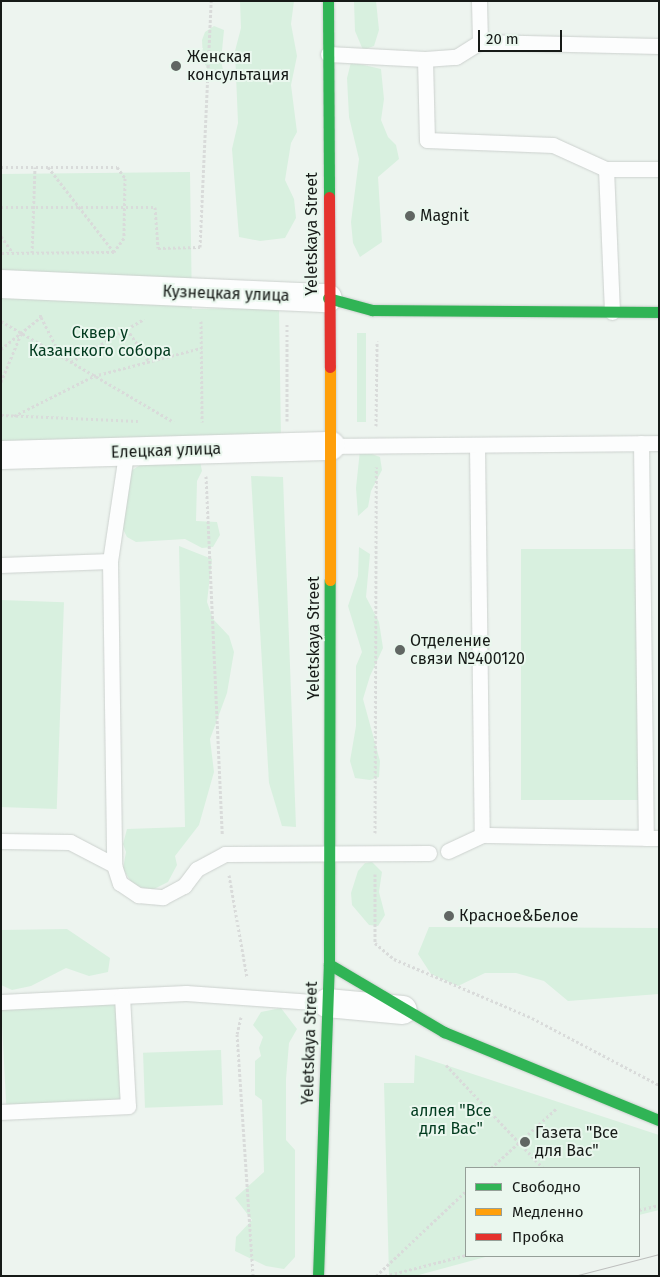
<!DOCTYPE html>
<meta charset="utf-8">
<style>
body{margin:0}
#map{position:relative;width:660px;height:1277px;overflow:hidden;background:#edf4ef;font-family:"Fira Sans",sans-serif}
div>[style]{position:absolute}
[style*='--x']{left:calc(var(--x)*1px);top:calc(var(--y)*1px);width:calc(var(--w)*1px);rotate:calc(var(--a)*1deg)}
.green>*{inset:0;background:#d8f0df;transform-origin:0 0}
.path>*{height:3px;margin-top:-1.5px;transform-origin:0;background:repeating-linear-gradient(90deg,#d9dbda 0 2.5px,transparent 0 5px)}
.roads{filter:drop-shadow(0 0 1px #ccd1ce) drop-shadow(0 0 1px #ccd1ce)}
.lane>*{height:15px;margin:-7.5px;padding:0 7.5px;transform-origin:7.5px;border-radius:7.5px;background:#fcfdfd}
.street>*{height:28px;margin:-14px;padding:0 14px;transform-origin:14px;border-radius:14px;background:#fcfdfd}
.fast>*{height:11px;margin:-5.5px;padding:0 5.5px;transform-origin:5.5px;border-radius:5.5px;background:#30b455}
.slow>*{height:11px;margin:-5.5px;padding:0 5.5px;transform-origin:5.5px;border-radius:5.5px;background:#ff9f0a}
.jam>*{height:11px;margin:-5.5px;padding:0 5.5px;transform-origin:5.5px;border-radius:5.5px;background:#e5322d}
.tram>*{height:1px;margin:-0.5px;padding:0 0.5px;transform-origin:0.5px;border-radius:0.5px;background:#bdbebd}
.dots>*{width:14px;height:14px;translate:-50% -50%;box-sizing:border-box;border:2px solid #eaf7ee;border-radius:50%}
span{translate:-50% -50%;white-space:nowrap;text-align:center;line-height:1.15;-webkit-text-stroke:4px #eaf7ee;paint-order:stroke}
.poi-label{font-size:16px;color:#161a17}
.left{translate:0 -50%;text-align:left}
.street-label{font-size:16px;color:#161a17}
.park-label{font-size:16px;color:#003a1e}
.frame{position:absolute;inset:0;border:2px solid #161a17;pointer-events:none}
.legend{position:absolute;left:465px;top:1167px;width:175px;height:90px;box-sizing:border-box;background:#eaf7ee;border:1px solid #959f98;margin:0;padding:6px 9px;list-style:none;font-size:15px;color:#161a17}
.legend li{display:flex;align-items:center;gap:10px;height:25px}
.legend b{width:25px;border:1px solid #959f98}
.scale{position:absolute;left:478px;top:30px;width:84px;height:22px;box-sizing:border-box;border:2px solid #161a17;border-top:0;padding-left:6px;font-size:15px;line-height:18px;white-space:nowrap;color:#161a17;-webkit-text-stroke:4px #eaf7ee;paint-order:stroke}
</style>
<div id="map">
<div class="green">
<i style="clip-path:polygon(240px 1px,294px 1px,291px 24px,297px 56px,291px 85px,297px 132px,291px 143px,285px 180px,294px 199px,296px 218px,285px 238px,260px 241px,239px 237px,232px 149px,238px 123px,235px 51px,241px 28px)"></i>
<i style="clip-path:polygon(354px 1px,376px 1px,379px 30px,374px 46px,363px 50px,355px 31px)"></i>
<i style="clip-path:polygon(214px 26px,224px 30px,221px 61px,224px 74px,213px 81px,203px 60px,202px 40px,205px 32px)"></i>
<i style="clip-path:polygon(351px 62px,381px 69px,384px 99px,381px 120px,388px 137px,396px 145px,399px 159px,378px 177px,382px 242px,360px 257px,353px 243px,351px 222px,359px 159px,349px 117px,347px 78px)"></i>
<i style="clip-path:polygon(190px 172px,192px 309px,279px 308px,281px 438px,1px 441px,1px 174px)"></i>
<i style="left:357px;top:333px;width:9px;height:89px"></i>
<i style="clip-path:polygon(360px 450px,380px 457px,382px 470px,371px 491px,368px 507px,358px 516px,356px 488px)"></i>
<i style="clip-path:polygon(200px 461px,202px 471px,197px 481px,196px 521px,217px 522px,220px 535px,213px 547px,202px 548px,185px 539px,136px 542px,127px 537px,122px 527px,126px 505px,122px 493px,122px 477px,143px 463px)"></i>
<i style="clip-path:polygon(251px 476px,283px 477px,296px 827px,282px 826px,269px 783px)"></i>
<i style="clip-path:polygon(179px 546px,212px 559px,207px 602px,213px 619px,229px 636px,234px 652px,227px 693px,210px 739px,214px 772px,199px 825px,175px 856px,177px 865px,168px 882px,152px 890px,133px 885px,123px 869px,126px 852px,123px 844px,127px 829px,185px 827px)"></i>
<i style="clip-path:polygon(359px 547px,370px 554px,366px 597px,379px 622px,383px 648px,370px 676px,363px 699px,380px 761px,379px 777px,370px 780px,355px 778px,350px 761px,356px 726px,356px 666px,362px 652px,348px 606px,358px 576px)"></i>
<i style="left:521px;top:549px;width:120px;height:251px"></i>
<i style="left:1px;top:600px;width:63px;height:207px;rotate:2deg"></i>
<i style="clip-path:polygon(372px 862px,382px 872px,379px 892px,385px 915px,378px 926px,369px 925px,352px 905px,351px 893px,358px 871px,365px 863px)"></i>
<i style="clip-path:polygon(429px 927px,659px 928px,659px 994px,568px 1001px,544px 981px,516px 973px,485px 973px,458px 986px,431px 974px,418px 954px)"></i>
<i style="clip-path:polygon(67px 929px,110px 958px,108px 972px,89px 976px,66px 968px,31px 986px,12px 990px,1px 985px,1px 930px)"></i>
<i style="left:116px;top:1002px;width:99px;height:115px;rotate:87deg"></i>
<i style="clip-path:polygon(281px 1008px,297px 1029px,289px 1043px,286px 1079px,286px 1140px,295px 1150px,295px 1257px,284px 1269px,266px 1266px,235px 1251px,236px 1237px,252px 1220px,235px 1198px,264px 1172px,262px 1100px,255px 1095px,255px 1061px,261px 1056px,259px 1048px,263px 1037px,253px 1025px,261px 1012px)"></i>
<i style="left:221px;top:1050px;width:55px;height:78px;rotate:88deg"></i>
<i style="clip-path:polygon(415px 1055px,659px 1135px,659px 1210px,639px 1215px,639px 1168px,466px 1168px,466px 1256px,489px 1256px,415px 1276px,389px 1276px,384px 1083px,414px 1083px)"></i>
</div>
<div class="path">
<i style="--x:1;--y:167;--w:116;--a:0"></i>
<i style="--x:117;--y:167;--w:14;--a:54"></i>
<i style="--x:125;--y:178;--w:60;--a:91"></i>
<i style="--x:124;--y:238;--w:17;--a:126"></i>
<i style="--x:114;--y:252;--w:113;--a:179.5"></i>
<i style="--x:48;--y:167;--w:108;--a:52.2"></i>
<i style="--x:1;--y:207;--w:154;--a:0"></i>
<i style="--x:155;--y:207;--w:41;--a:85.8"></i>
<i style="--x:158;--y:248;--w:42;--a:-1.4"></i>
<i style="--x:200;--y:247;--w:246;--a:-87.4"></i>
<i style="--x:1;--y:236;--w:21;--a:55"></i>
<i style="--x:32;--y:253;--w:86;--a:-88"></i>
<i style="--x:41;--y:317;--w:42;--a:62.8"></i>
<i style="--x:1;--y:321;--w:200;--a:30.3"></i>
<i style="--x:201;--y:321;--w:101;--a:89.4"></i>
<i style="--x:287;--y:324;--w:97;--a:90"></i>
<i style="--x:127;--y:329;--w:40;--a:56"></i>
<i style="--x:1;--y:349;--w:51;--a:-38.7"></i>
<i style="--x:41;--y:317;--w:3;--a:-108"></i>
<i style="--x:71;--y:362;--w:85;--a:-30.5"></i>
<i style="--x:1;--y:382;--w:52;--a:-67.4"></i>
<i style="--x:1;--y:415;--w:137;--a:2.5"></i>
<i style="--x:14;--y:416;--w:89;--a:-26.6"></i>
<i style="--x:94;--y:376;--w:111;--a:-14.7"></i>
<i style="--x:376;--y:426;--w:85;--a:-89.3"></i>
<i style="--x:206;--y:476;--w:358;--a:87.4"></i>
<i style="--x:375;--y:833;--w:366;--a:-89.8"></i>
<i style="--x:375;--y:874;--w:69;--a:90"></i>
<i style="--x:375;--y:943;--w:25;--a:40"></i>
<i style="--x:394;--y:959;--w:150;--a:23.1"></i>
<i style="--x:532;--y:1018;--w:144;--a:27.8"></i>
<i style="--x:229;--y:875;--w:104;--a:80"></i>
<i style="--x:241;--y:1017;--w:17;--a:103"></i>
<i style="--x:237;--y:1034;--w:243;--a:86.2"></i>
<i style="--x:446;--y:1065;--w:141;--a:46.7"></i>
<i style="--x:491;--y:1168;--w:89;--a:-42.3"></i>
<i style="--x:639;--y:1210;--w:21;--a:-14"></i>
<i style="--x:376;--y:1276;--w:124;--a:-43.4"></i>
<i style="--x:385;--y:1276;--w:84;--a:-14.5"></i>
</div>
<div class="roads">
<div class="lane">
<i style="--x:479;--y:1;--w:41;--a:88.6"></i>
<i style="--x:328;--y:54;--w:97;--a:3"></i>
<i style="--x:425;--y:59;--w:81;--a:88.6"></i>
<i style="--x:427;--y:140;--w:126;--a:2.3"></i>
<i style="--x:553;--y:145;--w:58;--a:24.4"></i>
<i style="--x:425;--y:59;--w:31;--a:-4"></i>
<i style="--x:456;--y:57;--w:28;--a:-32"></i>
<i style="--x:480;--y:42;--w:179;--a:1.3"></i>
<i style="--x:612;--y:312;--w:143;--a:-92.4"></i>
<i style="--x:606;--y:169;--w:53;--a:0"></i>
<i style="--x:641;--y:443;--w:395;--a:89.3"></i>
<i style="--x:646;--y:838;--w:13;--a:0"></i>
<i style="--x:477;--y:445;--w:390;--a:89.3"></i>
<i style="--x:482;--y:835;--w:164;--a:1"></i>
<i style="--x:331;--y:446;--w:328;--a:-0.5"></i>
<i style="--x:126;--y:454;--w:108;--a:98.5"></i>
<i style="--x:110;--y:561;--w:304;--a:89.2"></i>
<i style="--x:114;--y:865;--w:19;--a:72"></i>
<i style="--x:120;--y:883;--w:22;--a:34"></i>
<i style="--x:138;--y:895;--w:25;--a:5"></i>
<i style="--x:163;--y:897;--w:24;--a:-28"></i>
<i style="--x:184;--y:886;--w:21;--a:-53"></i>
<i style="--x:197;--y:869;--w:32;--a:-28"></i>
<i style="--x:225;--y:854;--w:204;--a:-0.3"></i>
<i style="--x:1;--y:565;--w:109;--a:-2.1"></i>
<i style="--x:1;--y:841;--w:69;--a:0.8"></i>
<i style="--x:70;--y:842;--w:50;--a:27.6"></i>
<i style="--x:448;--y:851;--w:38;--a:-25"></i>
<i style="--x:122;--y:996;--w:64;--a:-2.7"></i>
<i style="--x:186;--y:993;--w:141;--a:4.1"></i>
<i style="--x:1;--y:1002;--w:121;--a:-2.8"></i>
<i style="--x:122;--y:996;--w:110;--a:86.9"></i>
<i style="--x:128;--y:1106;--w:127;--a:177.3"></i>
</div>
<div class="street">
<i style="--x:1;--y:284;--w:327;--a:2.5"></i>
<i style="--x:1;--y:455;--w:330;--a:-1.6"></i>
<i style="--x:327;--y:1003;--w:76;--a:5.3"></i>
</div>
<div class="fast">
<i style="--x:328;--y:1;--w:196;--a:89.7"></i>
<i style="--x:328;--y:298;--w:46;--a:15.3"></i>
<i style="--x:372;--y:310;--w:287;--a:0.4"></i>
<i style="--x:329;--y:964;--w:134;--a:30.6"></i>
<i style="--x:444;--y:1032;--w:232;--a:22.3"></i>
<i style="--x:318;--y:1276;--w:312;--a:-88"></i>
<i style="--x:329;--y:964;--w:384;--a:-89.9"></i>
</div>
<div class="slow">
<i style="--x:330;--y:367;--w:213;--a:90"></i>
</div>
<div class="jam">
<i style="--x:329;--y:197;--w:170;--a:89.7"></i>
</div>
</div>
<div class="tram">
<i style="--x:574;--y:1276;--w:88;--a:-14.5"></i>
<i style="--x:658;--y:1276;--w:1;--a:0"></i>
</div>
<div class="dots">
<i style="left:176px;top:66px;background:#616663"></i>
<i style="left:410px;top:216px;background:#616663"></i>
<i style="left:400px;top:650px;background:#616663"></i>
<i style="left:449px;top:916px;background:#616663"></i>
<i style="left:525px;top:1142px;background:#616663"></i>
</div>
<div class="poi-label">
<span class="left" style="left:187px;top:66px">Женская<br>консультация</span>
<span class="left" style="left:420px;top:216px">Magnit</span>
<span class="left" style="left:410px;top:650px">Отделение<br>связи №400120</span>
<span class="left" style="left:459px;top:916px">Красное&amp;Белое</span>
<span class="left" style="left:535px;top:1142px">Газета "Все<br>для Вас"</span>
</div>
<div class="street-label">
<span style="left:312px;top:234px;rotate:-90deg">Yeletskaya Street</span>
<span style="left:226px;top:294px;rotate:2deg">Кузнецкая улица</span>
<span style="left:166px;top:451px;rotate:-2deg">Елецкая улица</span>
<span style="left:314px;top:638px;rotate:-90deg">Yeletskaya Street</span>
<span style="left:310px;top:1043px;rotate:-88deg">Yeletskaya Street</span>
</div>
<div class="park-label">
<span style="left:100px;top:342px">Сквер у<br>Казанского собора</span>
<span style="left:451px;top:1120px">аллея "Все<br>для Вас"</span>
</div>
<div class="frame"></div>
<ul class="legend">
<li><b style="height:6px;background:#30b455"></b>Свободно</li>
<li><b style="height:6px;background:#ff9f0a"></b>Медленно</li>
<li><b style="height:6px;background:#e5322d"></b>Пробка</li>
</ul>
<div class="scale">20 m</div>
</div>
